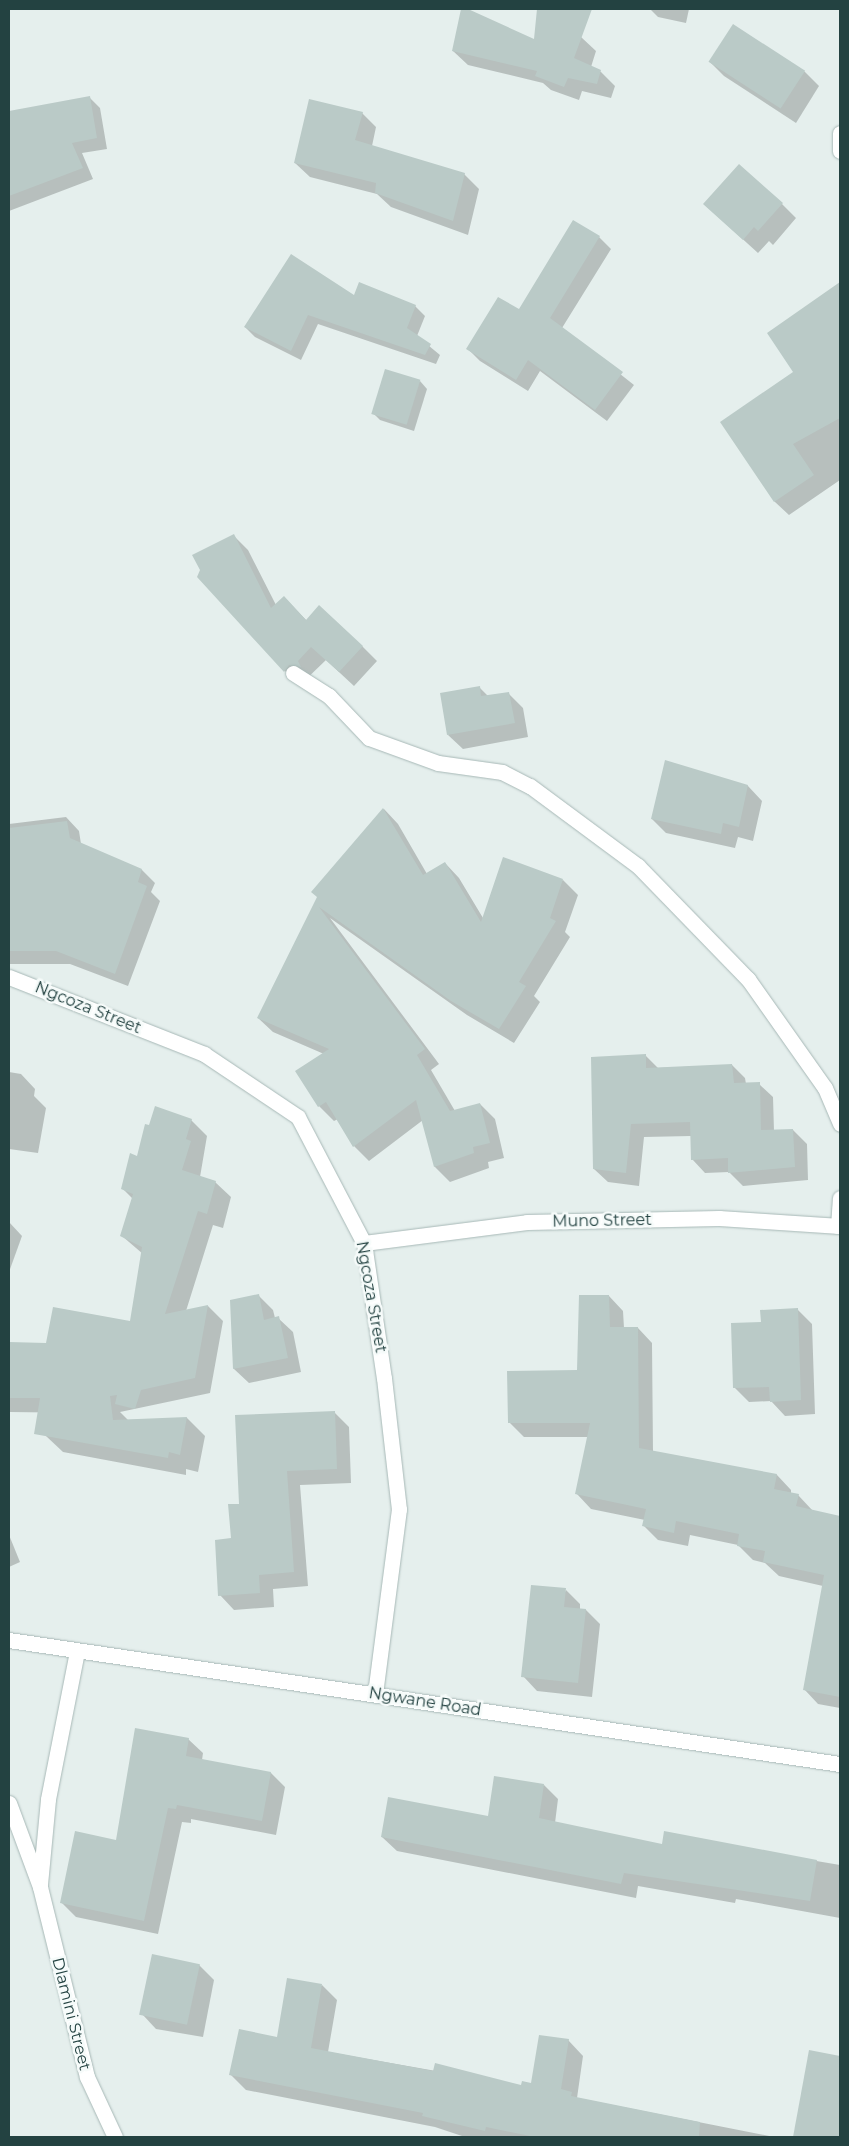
<!DOCTYPE html>
<style>
body{margin:0}
#map{position:relative;width:849px;height:2146px;overflow:hidden;background:#e5efed;font-family:Montserrat,sans-serif}
div>[style]{position:absolute}
[style*='--x']{left:calc(var(--x)*1px);top:calc(var(--y)*1px);width:calc(var(--w)*1px);rotate:calc(var(--a)*1deg)}
.shadow>*{inset:0;background:#0003}
.building>*{inset:0;background:#bacac7;transform-origin:0 0}
.roads{filter:drop-shadow(0 0 1px #a7b8b6) drop-shadow(0 0 1px #a7b8b6)}
.minor>*{height:15px;margin:-7.5px;padding:0 7.5px;transform-origin:7.5px;border-radius:7.5px;background:#fff}
span{translate:-50% -50%;white-space:nowrap;text-align:center;line-height:1.15;-webkit-text-stroke:5px #f6fbfa;paint-order:stroke}
.street-label{font-size:16px;color:#234241}
.frame{position:absolute;inset:0;border:10px solid #234241;pointer-events:none}
</style>
<div id="map">
<div class="shadow">
<i style="clip-path:polygon(462px 9px,545px 46px,581px 37px,596px 51px,591px 67px,601px 72px,615px 86px,611px 98px,582px 91px,579px 100px,551px 90px,543px 83px,468px 65px,453px 51px)"></i>
<i style="clip-path:polygon(650px 9px,689px 9px,686px 23px,658px 17px)"></i>
<i style="clip-path:polygon(733px 26px,805px 72px,819px 86px,796px 123px,724px 76px,710px 62px)"></i>
<i style="clip-path:polygon(89px 97px,100px 108px,107px 149px,82px 153px,93px 179px,9px 211px,9px 141px)"></i>
<i style="clip-path:polygon(362px 113px,376px 127px,372px 146px,464px 174px,479px 189px,468px 235px,391px 207px,377px 194px,310px 177px,295px 163px)"></i>
<i style="clip-path:polygon(704px 204px,782px 204px,796px 218px,773px 245px,769px 241px,758px 253px)"></i>
<i style="clip-path:polygon(599px 237px,611px 249px,562px 328px,634px 385px,607px 421px,540px 371px,528px 391px,480px 361px,468px 349px,519px 311px)"></i>
<i style="clip-path:polygon(839px 285px,840px 480px,789px 515px,775px 502px,722px 422px,795px 372px)"></i>
<i style="clip-path:polygon(355px 297px,415px 306px,425px 316px,417px 336px,440px 355px,436px 364px,318px 324px,301px 360px,255px 337px,245px 327px)"></i>
<i style="clip-path:polygon(420px 381px,427px 389px,414px 431px,380px 420px,373px 413px)"></i>
<i style="clip-path:polygon(234px 536px,248px 550px,276px 605px,284px 597px,307px 621px,362px 646px,377px 661px,354px 686px,326px 660px,299px 686px,198px 577px)"></i>
<i style="clip-path:polygon(479px 687px,489px 697px,508px 693px,523px 708px,528px 737px,463px 749px,448px 735px)"></i>
<i style="clip-path:polygon(666px 762px,748px 786px,762px 801px,753px 841px,738px 837px,735px 848px,666px 833px,652px 819px)"></i>
<i style="clip-path:polygon(384px 809px,398px 824px,427px 874px,445px 863px,459px 878px,483px 918px,563px 880px,578px 895px,565px 932px,570px 937px,534px 996px,540px 1002px,514px 1043px,467px 1015px,330px 918px,439px 1064px,431px 1070px,455px 1111px,480px 1104px,495px 1119px,504px 1158px,488px 1162px,489px 1168px,450px 1182px,435px 1167px,423px 1120px,369px 1161px,354px 1146px,338px 1119px,334px 1121px,319px 1106px,297px 1072px,324px 1054px,273px 1032px,258px 1018px,318px 897px)"></i>
<i style="clip-path:polygon(66px 817px,79px 831px,81px 844px,142px 870px,155px 883px,151px 892px,160px 901px,128px 986px,70px 964px,9px 964px,9px 824px)"></i>
<i style="clip-path:polygon(646px 1056px,658px 1068px,732px 1065px,745px 1078px,746px 1084px,759px 1084px,773px 1097px,774px 1131px,793px 1130px,807px 1144px,808px 1180px,743px 1186px,729px 1172px,705px 1173px,692px 1159px,691px 1136px,644px 1137px,639px 1186px,608px 1182px,594px 1169px)"></i>
<i style="clip-path:polygon(9px 1072px,21px 1074px,35px 1089px,34px 1096px,46px 1108px,38px 1153px,9px 1149px)"></i>
<i style="clip-path:polygon(191px 1120px,207px 1136px,200px 1177px,215px 1182px,231px 1197px,223px 1228px,213px 1225px,186px 1311px,208px 1306px,223px 1321px,210px 1393px,120px 1412px,128px 1420px,187px 1418px,205px 1436px,198px 1472px,186px 1469px,186px 1475px,63px 1452px,46px 1436px,92px 1413px,9px 1412px,9px 1343px,47px 1344px,145px 1331px,143px 1254px,122px 1236px,133px 1199px,122px 1188px,138px 1158px)"></i>
<i style="clip-path:polygon(9px 1222px,22px 1236px,9px 1272px)"></i>
<i style="clip-path:polygon(258px 1295px,273px 1310px,275px 1318px,278px 1318px,293px 1332px,301px 1372px,249px 1383px,234px 1369px,231px 1301px)"></i>
<i style="clip-path:polygon(609px 1296px,623px 1311px,624px 1328px,638px 1328px,652px 1343px,653px 1452px,777px 1475px,791px 1490px,791px 1494px,798px 1495px,813px 1511px,840px 1517px,840px 1708px,818px 1704px,804px 1689px,823px 1586px,779px 1576px,765px 1563px,753px 1560px,738px 1545px,690px 1535px,688px 1546px,658px 1540px,644px 1526px,645px 1520px,591px 1509px,577px 1494px,589px 1437px,524px 1437px,509px 1422px,578px 1372px)"></i>
<i style="clip-path:polygon(797px 1309px,812px 1324px,815px 1414px,785px 1416px,771px 1401px,749px 1402px,734px 1387px,763px 1324px)"></i>
<i style="clip-path:polygon(334px 1412px,349px 1427px,351px 1483px,300px 1485px,308px 1586px,273px 1589px,274px 1607px,234px 1610px,220px 1595px,240px 1505px)"></i>
<i style="clip-path:polygon(9px 1535px,20px 1562px,9px 1567px)"></i>
<i style="clip-path:polygon(566px 1590px,580px 1604px,580px 1609px,586px 1610px,600px 1624px,592px 1697px,537px 1691px,523px 1676px)"></i>
<i style="clip-path:polygon(188px 1739px,203px 1753px,202px 1760px,271px 1773px,285px 1787px,276px 1835px,191px 1819px,191px 1823px,182px 1822px,158px 1934px,76px 1917px,61px 1902px,117px 1841px)"></i>
<i style="clip-path:polygon(544px 1785px,558px 1799px,555px 1823px,663px 1846px,728px 1846px,840px 1865px,840px 1918px,736px 1899px,735px 1903px,638px 1886px,636px 1898px,397px 1851px,382px 1837px,489px 1817px)"></i>
<i style="clip-path:polygon(199px 1965px,214px 1980px,203px 2037px,156px 2029px,142px 2014px)"></i>
<i style="clip-path:polygon(322px 1985px,337px 2000px,328px 2052px,522px 2086px,532px 2084px,568px 2040px,583px 2056px,577px 2098px,774px 2137px,465px 2137px,435px 2127px,246px 2090px,231px 2075px,278px 2038px)"></i>
<i style="clip-path:polygon(810px 2052px,840px 2058px,840px 2137px,794px 2137px)"></i>
</div>
<div class="building">
<i style="clip-path:polygon(461px 9px,468px 9px,534px 39px,537px 9px,592px 9px,574px 58px,601px 70px,597px 84px,568px 78px,564px 87px,535px 76px,537px 71px,452px 51px)"></i>
<i style="left:733px;top:24px;width:86px;height:45px;rotate:33deg"></i>
<i style="clip-path:polygon(90px 96px,97px 138px,72px 143px,83px 168px,9px 196px,9px 111px)"></i>
<i style="clip-path:polygon(309px 99px,363px 112px,355px 140px,465px 173px,453px 221px,375px 193px,376px 183px,294px 163px)"></i>
<i style="clip-path:polygon(739px 164px,783px 203px,758px 231px,754px 227px,743px 240px,703px 204px)"></i>
<i style="clip-path:polygon(573px 220px,600px 236px,550px 318px,623px 372px,595px 410px,528px 360px,516px 380px,466px 349px,498px 297px,519px 309px)"></i>
<i style="clip-path:polygon(291px 254px,354px 295px,359px 282px,416px 305px,407px 328px,431px 344px,425px 355px,308px 315px,291px 351px,244px 327px)"></i>
<i style="clip-path:polygon(840px 282px,840px 418px,793px 444px,814px 475px,774px 502px,720px 422px,793px 372px,767px 333px)"></i>
<i style="left:385px;top:369px;width:37px;height:47px;rotate:17deg"></i>
<i style="clip-path:polygon(234px 534px,271px 608px,284px 596px,306px 620px,319px 605px,363px 646px,339px 672px,311px 647px,298px 661px,301px 667px,289px 665px,284px 672px,197px 577px,200px 570px,192px 555px)"></i>
<i style="clip-path:polygon(480px 686px,481px 696px,509px 692px,515px 723px,447px 735px,440px 693px)"></i>
<i style="clip-path:polygon(665px 760px,748px 785px,739px 827px,723px 823px,721px 834px,651px 819px)"></i>
<i style="clip-path:polygon(383px 808px,423px 875px,445px 862px,481px 922px,503px 857px,563px 879px,550px 918px,556px 921px,519px 982px,526px 986px,499px 1029px,451px 1001px,319px 907px,425px 1049px,417px 1055px,450px 1111px,480px 1103px,490px 1143px,473px 1147px,474px 1153px,434px 1167px,416px 1100px,353px 1147px,326px 1102px,318px 1107px,295px 1071px,329px 1049px,257px 1018px,317px 897px,311px 892px)"></i>
<i style="clip-path:polygon(67px 821px,70px 838px,142px 869px,138px 882px,147px 886px,115px 974px,56px 951px,9px 951px,9px 828px)"></i>
<i style="clip-path:polygon(646px 1054px,646px 1068px,732px 1064px,734px 1083px,760px 1082px,761px 1130px,793px 1129px,795px 1167px,728px 1173px,728px 1158px,691px 1160px,690px 1122px,631px 1124px,626px 1173px,593px 1169px,591px 1057px)"></i>
<i style="clip-path:polygon(155px 1106px,192px 1119px,186px 1139px,191px 1141px,182px 1170px,216px 1181px,207px 1214px,198px 1211px,165px 1314px,208px 1305px,195px 1378px,141px 1390px,135px 1409px,115px 1404px,117px 1395px,110px 1396px,113px 1420px,187px 1417px,180px 1455px,169px 1452px,168px 1458px,34px 1434px,40px 1398px,9px 1398px,9px 1342px,46px 1343px,53px 1307px,130px 1321px,142px 1247px,120px 1236px,133px 1194px,121px 1189px,130px 1153px,137px 1156px,145px 1124px,149px 1125px)"></i>
<i style="clip-path:polygon(259px 1294px,264px 1320px,279px 1316px,288px 1358px,233px 1369px,230px 1300px)"></i>
<i style="clip-path:polygon(579px 1295px,609px 1295px,610px 1327px,638px 1327px,639px 1448px,777px 1474px,774px 1489px,799px 1494px,796px 1506px,840px 1516px,840px 1697px,803px 1690px,824px 1575px,763px 1562px,765px 1551px,737px 1546px,739px 1534px,676px 1521px,674px 1533px,642px 1526px,646px 1509px,575px 1494px,590px 1423px,508px 1423px,507px 1371px,577px 1370px)"></i>
<i style="clip-path:polygon(798px 1308px,801px 1400px,770px 1402px,769px 1387px,733px 1388px,731px 1323px,761px 1322px,760px 1310px)"></i>
<i style="clip-path:polygon(335px 1411px,337px 1469px,287px 1471px,294px 1572px,259px 1575px,260px 1593px,218px 1596px,215px 1540px,231px 1538px,228px 1504px,239px 1504px,235px 1415px)"></i>
<i style="clip-path:polygon(531px 1585px,566px 1588px,564px 1607px,586px 1609px,578px 1683px,521px 1677px)"></i>
<i style="clip-path:polygon(135px 1728px,189px 1738px,186px 1756px,271px 1772px,262px 1821px,177px 1805px,176px 1809px,168px 1808px,144px 1921px,60px 1903px,75px 1831px,116px 1840px)"></i>
<i style="clip-path:polygon(494px 1776px,544px 1784px,539px 1818px,662px 1844px,664px 1831px,817px 1860px,810px 1901px,624px 1873px,621px 1884px,381px 1837px,388px 1797px,488px 1816px)"></i>
<i style="left:152px;top:1954px;width:49px;height:62px;rotate:12deg"></i>
<i style="clip-path:polygon(287px 1978px,322px 1984px,311px 2048px,433px 2071px,435px 2063px,521px 2085px,522px 2081px,531px 2083px,539px 2035px,569px 2039px,561px 2089px,572px 2092px,571px 2096px,700px 2122px,699px 2137px,535px 2137px,486px 2127px,485px 2131px,422px 2116px,423px 2113px,229px 2075px,239px 2029px,277px 2037px)"></i>
<i style="clip-path:polygon(809px 2050px,840px 2056px,840px 2137px,793px 2137px)"></i>
</div>
<div class="roads">
<div class="minor">
<i style="--x:840;--y:133;--w:18;--a:90"></i>
<i style="--x:293;--y:673;--w:43;--a:32.6"></i>
<i style="--x:329;--y:696;--w:58;--a:46.4"></i>
<i style="--x:369;--y:738;--w:73;--a:19.9"></i>
<i style="--x:438;--y:763;--w:65;--a:8"></i>
<i style="--x:502;--y:772;--w:31;--a:27"></i>
<i style="--x:530;--y:786;--w:134;--a:36.5"></i>
<i style="--x:638;--y:866;--w:158;--a:45.8"></i>
<i style="--x:748;--y:979;--w:133;--a:54.8"></i>
<i style="--x:825;--y:1088;--w:39;--a:67"></i>
<i style="--x:9;--y:977;--w:210;--a:21.5"></i>
<i style="--x:204;--y:1054;--w:113;--a:33.8"></i>
<i style="--x:298;--y:1117;--w:142;--a:62.4"></i>
<i style="--x:364;--y:1243;--w:136;--a:81.6"></i>
<i style="--x:384;--y:1378;--w:132;--a:83.5"></i>
<i style="--x:399;--y:1509;--w:187;--a:97.4"></i>
<i style="--x:838;--y:1226;--w:28;--a:-86"></i>
<i style="--x:364;--y:1243;--w:164;--a:-7.3"></i>
<i style="--x:527;--y:1222;--w:192;--a:-1.2"></i>
<i style="--x:719;--y:1218;--w:121;--a:3.8"></i>
<i style="--x:9;--y:1640;--w:840;--a:8.49"></i>
<i style="--x:9;--y:1803;--w:90;--a:69.7"></i>
<i style="--x:40;--y:1887;--w:196;--a:76.1"></i>
<i style="--x:87;--y:2077;--w:66;--a:65"></i>
<i style="--x:40;--y:1884;--w:85;--a:-84.6"></i>
<i style="--x:48;--y:1799;--w:151;--a:-78.9"></i>
</div>
</div>
<div class="street-label">
<span style="left:88px;top:1008px;rotate:22deg">Ngcoza Street</span>
<span style="left:602px;top:1221px;rotate:-1deg">Muno Street</span>
<span style="left:371px;top:1297px;rotate:80deg">Ngcoza Street</span>
<span style="left:425px;top:1702px;rotate:9deg">Ngwane Road</span>
<span style="left:71px;top:2014px;rotate:76deg">Dlamini Street</span>
</div>
<div class="frame"></div>
</div>
